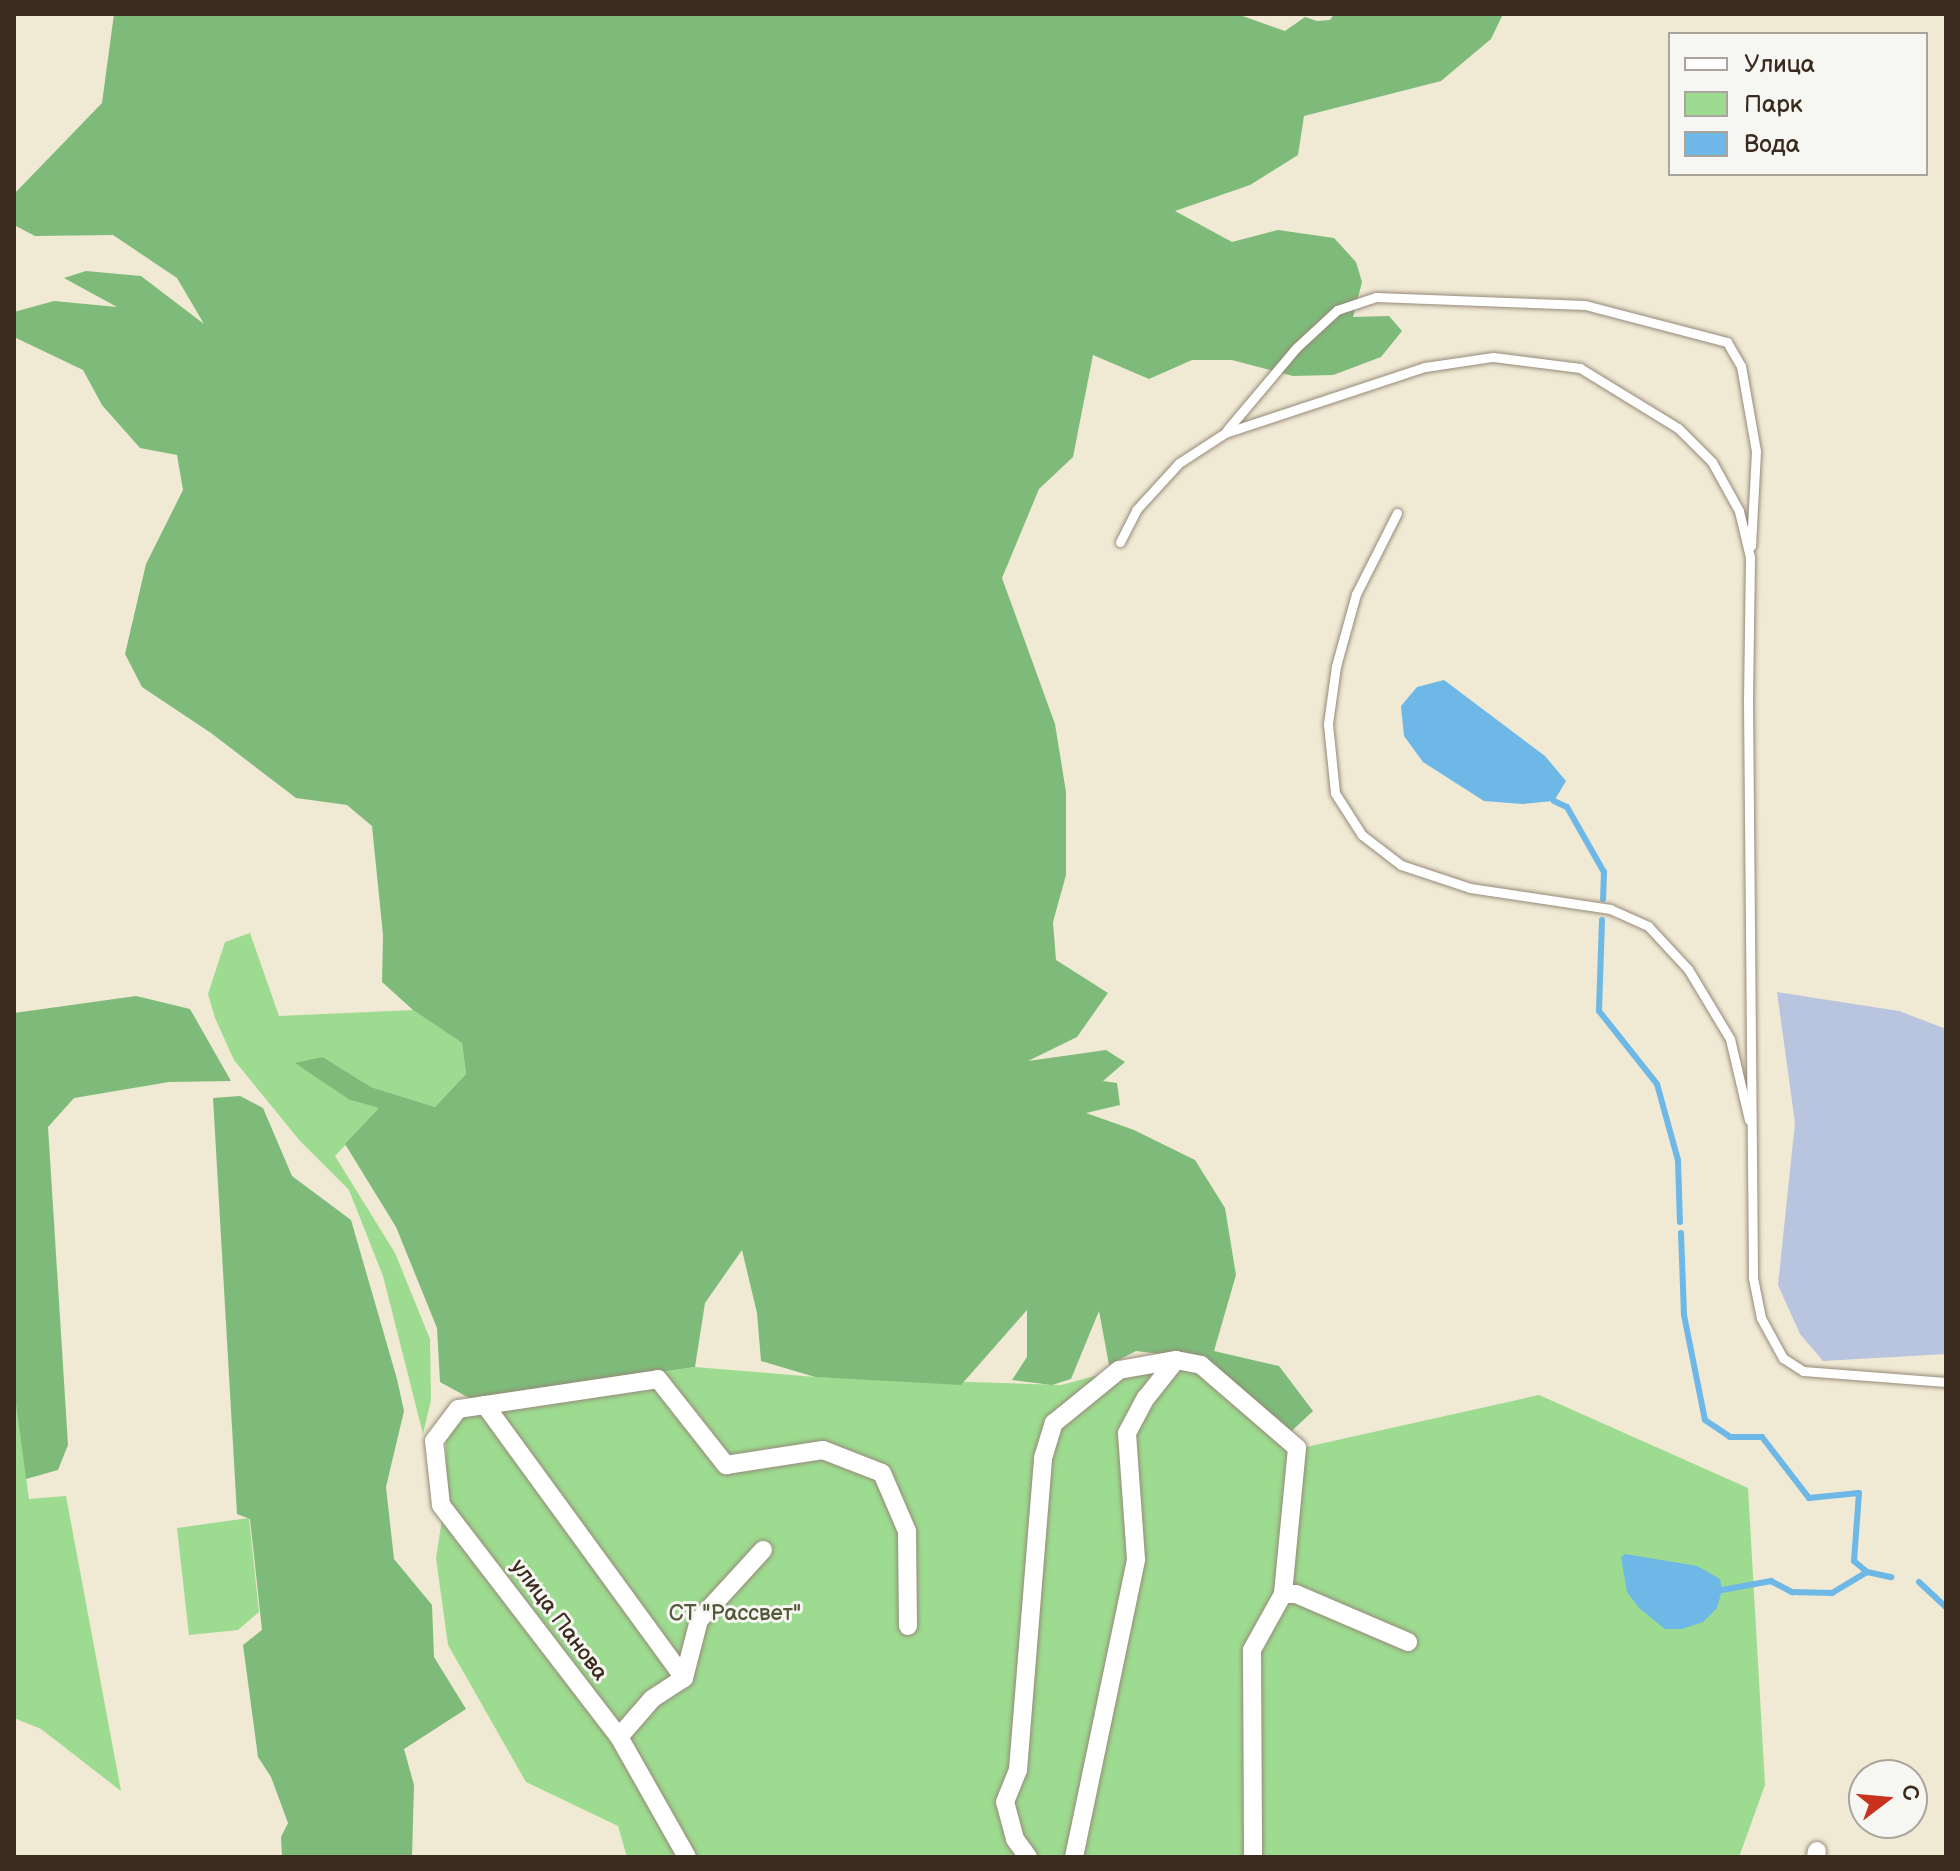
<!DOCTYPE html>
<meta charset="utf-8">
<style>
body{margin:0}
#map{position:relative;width:1960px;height:1871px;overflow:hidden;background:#f0e9d4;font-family:"Balsamiq Sans",sans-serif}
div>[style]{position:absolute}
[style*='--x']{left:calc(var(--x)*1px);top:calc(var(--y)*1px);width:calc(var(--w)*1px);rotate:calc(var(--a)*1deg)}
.industrial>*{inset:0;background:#b9c4de}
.green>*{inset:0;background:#9ddb90}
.forest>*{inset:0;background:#7ebb7a}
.water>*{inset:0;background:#6db8e6}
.stream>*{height:6px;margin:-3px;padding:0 3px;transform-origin:3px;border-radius:3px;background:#6db8e6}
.roads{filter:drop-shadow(0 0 2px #968a79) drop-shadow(0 0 2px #968a79)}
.lane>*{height:9px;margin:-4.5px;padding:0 4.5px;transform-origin:4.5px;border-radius:4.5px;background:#fff}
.street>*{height:18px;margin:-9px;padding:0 9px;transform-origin:9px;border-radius:9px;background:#fff}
span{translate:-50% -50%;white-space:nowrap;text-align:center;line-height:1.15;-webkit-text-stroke:6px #f6f6f2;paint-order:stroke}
.park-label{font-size:22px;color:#54563a}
.street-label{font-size:22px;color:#3b2a1e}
.frame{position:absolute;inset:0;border:16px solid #3b2a1e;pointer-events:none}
.legend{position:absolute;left:1668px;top:32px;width:260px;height:144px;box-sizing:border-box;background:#f6f6f2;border:2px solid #aba49d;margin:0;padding:10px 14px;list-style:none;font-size:24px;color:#3b2a1e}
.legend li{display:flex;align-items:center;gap:16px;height:40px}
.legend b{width:40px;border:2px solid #aba49d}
.north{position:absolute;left:1848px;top:1759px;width:80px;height:80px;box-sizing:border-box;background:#f6f6f2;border:2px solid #aba49d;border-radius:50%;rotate:74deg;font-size:22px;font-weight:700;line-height:32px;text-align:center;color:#3b2a1e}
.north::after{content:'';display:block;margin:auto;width:28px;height:36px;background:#c8321e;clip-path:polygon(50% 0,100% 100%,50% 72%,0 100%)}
</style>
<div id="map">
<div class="industrial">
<i style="clip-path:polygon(1777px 992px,1899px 1011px,1946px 1029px,1946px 1354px,1823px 1361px,1800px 1334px,1778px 1285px,1795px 1123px)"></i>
</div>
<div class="green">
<i style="clip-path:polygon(250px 933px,279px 1016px,413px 1010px,462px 1043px,466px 1074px,435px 1107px,371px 1087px,323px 1057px,350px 1100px,380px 1108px,335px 1156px,395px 1253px,430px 1339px,431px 1400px,423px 1434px,383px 1276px,349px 1190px,300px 1141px,234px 1060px,215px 1018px,208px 994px,225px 942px)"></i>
<i style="clip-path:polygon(1174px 1355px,1252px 1384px,1306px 1447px,1539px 1395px,1748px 1488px,1765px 1785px,1739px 1857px,627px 1857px,618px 1826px,526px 1782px,448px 1645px,436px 1558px,446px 1494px,446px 1431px,471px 1399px,695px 1367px,815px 1377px,1061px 1385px)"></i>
<i style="clip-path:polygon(14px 1390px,29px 1499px,66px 1496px,121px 1791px,41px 1729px,14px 1718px)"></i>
<i style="clip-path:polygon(249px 1518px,259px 1612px,238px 1630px,189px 1635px,177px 1528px)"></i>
</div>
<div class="forest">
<i style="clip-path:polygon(114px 14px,1237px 14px,1285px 31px,1305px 17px,1317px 21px,1330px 20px,1334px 14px,1503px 14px,1491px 39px,1441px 81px,1304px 116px,1298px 155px,1250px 185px,1175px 211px,1232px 242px,1278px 230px,1334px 238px,1356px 262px,1362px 282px,1353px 317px,1389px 316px,1402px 331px,1381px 357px,1333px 375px,1293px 376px,1232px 360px,1192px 360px,1149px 379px,1093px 355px,1073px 457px,1039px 489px,1002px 578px,1055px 724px,1066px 792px,1066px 875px,1053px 922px,1056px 960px,1108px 993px,1077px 1037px,1028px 1061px,1106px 1050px,1125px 1062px,1103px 1081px,1117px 1083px,1120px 1105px,1086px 1113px,1134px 1130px,1195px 1160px,1225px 1208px,1236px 1275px,1214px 1351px,1279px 1366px,1313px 1411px,1282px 1440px,1199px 1359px,1136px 1351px,1109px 1365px,1099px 1311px,1071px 1379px,1052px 1385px,1012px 1380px,1027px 1357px,1027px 1310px,961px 1385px,815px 1377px,761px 1361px,757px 1313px,742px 1250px,705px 1303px,695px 1367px,471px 1399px,440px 1382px,437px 1328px,396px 1227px,345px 1144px,379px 1108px,350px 1100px,295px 1063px,323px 1057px,371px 1087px,435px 1107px,466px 1074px,462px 1043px,413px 1010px,382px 982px,383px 935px,372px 826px,347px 805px,296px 798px,211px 733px,142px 687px,125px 654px,146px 564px,183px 490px,177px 455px,140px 448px,102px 405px,83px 370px,14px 337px,14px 312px,54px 301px,117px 307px,64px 278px,86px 271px,141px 276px,204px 324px,177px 278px,113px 235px,35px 236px,14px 225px,14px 194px,102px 103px)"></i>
<i style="clip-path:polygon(136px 996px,190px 1009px,231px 1081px,169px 1082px,74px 1098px,48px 1127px,68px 1445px,58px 1470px,26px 1479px,14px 1390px,14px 1013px)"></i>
<i style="clip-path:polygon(240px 1096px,263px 1108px,292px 1176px,351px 1220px,397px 1379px,404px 1411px,386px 1487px,394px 1559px,432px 1605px,434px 1657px,466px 1709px,404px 1749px,414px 1785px,412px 1857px,282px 1857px,281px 1837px,288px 1823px,271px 1777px,258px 1757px,243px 1645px,262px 1630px,250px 1519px,237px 1514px,213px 1098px)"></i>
</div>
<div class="water">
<i style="clip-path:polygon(1444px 680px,1545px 756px,1566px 781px,1554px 801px,1522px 804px,1484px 801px,1423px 762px,1404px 736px,1401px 706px,1417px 687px)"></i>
<i style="clip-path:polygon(1625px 1554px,1697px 1566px,1720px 1579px,1722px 1590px,1717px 1608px,1703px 1622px,1682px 1629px,1665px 1629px,1639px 1608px,1627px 1592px,1621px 1557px)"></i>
</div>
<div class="stream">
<i style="--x:1554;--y:801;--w:14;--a:25"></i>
<i style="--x:1567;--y:807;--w:75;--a:60.4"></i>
<i style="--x:1604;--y:872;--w:27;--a:92"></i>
<i style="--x:1602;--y:920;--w:91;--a:91.9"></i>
<i style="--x:1599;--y:1011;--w:93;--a:51.5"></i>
<i style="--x:1657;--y:1084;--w:79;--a:74.6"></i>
<i style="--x:1678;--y:1160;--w:62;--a:88.2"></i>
<i style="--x:1681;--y:1233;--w:82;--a:87.9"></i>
<i style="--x:1684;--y:1315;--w:107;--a:78.7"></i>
<i style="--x:1705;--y:1420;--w:30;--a:34"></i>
<i style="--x:1730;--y:1437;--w:32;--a:0"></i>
<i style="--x:1762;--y:1437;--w:77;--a:52.4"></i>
<i style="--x:1809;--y:1498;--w:50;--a:-5.7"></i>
<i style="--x:1859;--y:1493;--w:68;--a:94.2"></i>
<i style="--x:1854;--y:1561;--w:17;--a:40"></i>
<i style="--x:1867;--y:1572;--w:25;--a:12"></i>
<i style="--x:1919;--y:1582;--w:37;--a:43"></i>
<i style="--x:1722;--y:1590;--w:50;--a:-10.4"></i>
<i style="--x:1771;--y:1581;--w:24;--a:28"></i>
<i style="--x:1792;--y:1592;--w:40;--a:1.4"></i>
<i style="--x:1832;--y:1593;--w:41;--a:-31"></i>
</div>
<div class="roads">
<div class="lane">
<i style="--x:1227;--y:430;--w:107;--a:-49.9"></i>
<i style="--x:1296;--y:348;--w:56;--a:-42.8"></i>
<i style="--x:1337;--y:310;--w:41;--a:-18.4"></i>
<i style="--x:1376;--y:297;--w:209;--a:2.2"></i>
<i style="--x:1585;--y:305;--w:147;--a:14.6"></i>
<i style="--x:1727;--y:342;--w:28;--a:60"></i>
<i style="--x:1741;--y:366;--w:86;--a:80"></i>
<i style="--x:1756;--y:451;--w:95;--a:93"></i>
<i style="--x:1397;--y:513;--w:91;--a:116.8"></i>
<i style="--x:1356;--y:594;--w:75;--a:105.5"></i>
<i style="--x:1336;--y:666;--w:59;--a:97.9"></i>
<i style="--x:1328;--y:724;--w:69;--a:84.2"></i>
<i style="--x:1335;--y:793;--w:50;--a:57.3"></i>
<i style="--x:1362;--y:835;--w:49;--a:37.6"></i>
<i style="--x:1401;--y:865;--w:73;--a:18.4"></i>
<i style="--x:1470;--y:888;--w:142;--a:8.5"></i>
<i style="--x:1610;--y:909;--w:42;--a:24.1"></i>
<i style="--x:1648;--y:926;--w:59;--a:47.1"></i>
<i style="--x:1688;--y:969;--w:82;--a:59"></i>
<i style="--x:1730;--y:1039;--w:83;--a:76.8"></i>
<i style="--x:1120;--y:542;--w:36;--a:-63"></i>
<i style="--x:1136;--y:510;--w:64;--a:-47.5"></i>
<i style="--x:1179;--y:463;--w:55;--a:-33.1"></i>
<i style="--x:1225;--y:433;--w:211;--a:-18.3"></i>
<i style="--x:1425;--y:367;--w:69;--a:-8.4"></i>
<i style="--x:1493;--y:357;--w:88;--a:7.2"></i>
<i style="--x:1580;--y:368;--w:115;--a:31.5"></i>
<i style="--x:1678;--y:428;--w:48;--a:45"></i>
<i style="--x:1712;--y:462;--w:56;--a:61.1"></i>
<i style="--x:1739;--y:511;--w:47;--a:76.6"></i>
<i style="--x:1750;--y:557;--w:143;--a:90.8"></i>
<i style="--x:1748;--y:700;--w:578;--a:89.5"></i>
<i style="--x:1753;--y:1278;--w:41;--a:78.7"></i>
<i style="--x:1761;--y:1318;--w:46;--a:61.2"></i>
<i style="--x:1783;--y:1358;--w:24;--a:33"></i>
<i style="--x:1803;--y:1371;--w:143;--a:4.4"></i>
</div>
<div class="street">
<i style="--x:485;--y:1405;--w:338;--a:53.9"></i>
<i style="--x:684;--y:1678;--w:38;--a:147"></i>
<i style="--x:652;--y:1699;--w:50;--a:131"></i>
<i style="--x:1283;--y:1594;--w:13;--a:0"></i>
<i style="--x:1296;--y:1594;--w:122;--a:23.2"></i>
<i style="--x:684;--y:1678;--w:60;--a:-75.5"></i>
<i style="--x:699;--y:1620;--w:95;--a:-47.6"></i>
<i style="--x:687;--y:1857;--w:138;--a:-119.5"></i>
<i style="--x:619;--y:1737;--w:292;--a:-127.5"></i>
<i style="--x:441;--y:1505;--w:64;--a:-96.2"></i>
<i style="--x:434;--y:1441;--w:40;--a:-53"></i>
<i style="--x:458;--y:1409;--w:202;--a:-8.5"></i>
<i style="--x:658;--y:1379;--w:110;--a:51.7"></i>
<i style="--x:726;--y:1465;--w:98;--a:-8.8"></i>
<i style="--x:823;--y:1450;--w:63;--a:21.3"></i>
<i style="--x:882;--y:1473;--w:63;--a:66.7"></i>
<i style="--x:907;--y:1531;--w:95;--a:89.4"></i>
<i style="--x:1028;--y:1857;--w:22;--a:-126"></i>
<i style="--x:1015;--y:1839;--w:38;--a:-105"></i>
<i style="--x:1005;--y:1802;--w:35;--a:-68"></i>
<i style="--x:1018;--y:1770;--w:313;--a:-85.4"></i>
<i style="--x:1043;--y:1458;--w:37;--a:-73"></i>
<i style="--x:1054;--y:1423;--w:84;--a:-39.2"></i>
<i style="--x:1119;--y:1370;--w:58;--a:-10"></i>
<i style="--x:1074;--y:1857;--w:304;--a:-78.2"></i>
<i style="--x:1136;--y:1559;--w:126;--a:-94.1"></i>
<i style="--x:1127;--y:1433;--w:40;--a:-62"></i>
<i style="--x:1146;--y:1398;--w:48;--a:-51.7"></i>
<i style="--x:1176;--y:1360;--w:25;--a:11"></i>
<i style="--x:1201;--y:1365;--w:127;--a:40.8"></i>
<i style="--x:1297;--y:1448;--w:147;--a:95.5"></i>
<i style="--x:1283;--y:1594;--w:64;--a:119"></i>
<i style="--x:1252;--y:1650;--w:207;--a:89.7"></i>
<i style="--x:1816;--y:1857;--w:6;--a:-81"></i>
</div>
</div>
<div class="park-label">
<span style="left:735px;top:1614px">СТ "Рассвет"</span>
</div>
<div class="street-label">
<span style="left:559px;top:1620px;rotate:53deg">улица Панова</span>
</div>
<div class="frame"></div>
<ul class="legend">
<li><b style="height:10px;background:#fff"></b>Улица</li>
<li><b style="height:22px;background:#9ddb90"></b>Парк</li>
<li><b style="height:22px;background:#6db8e6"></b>Вода</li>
</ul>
<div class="north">С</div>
</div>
